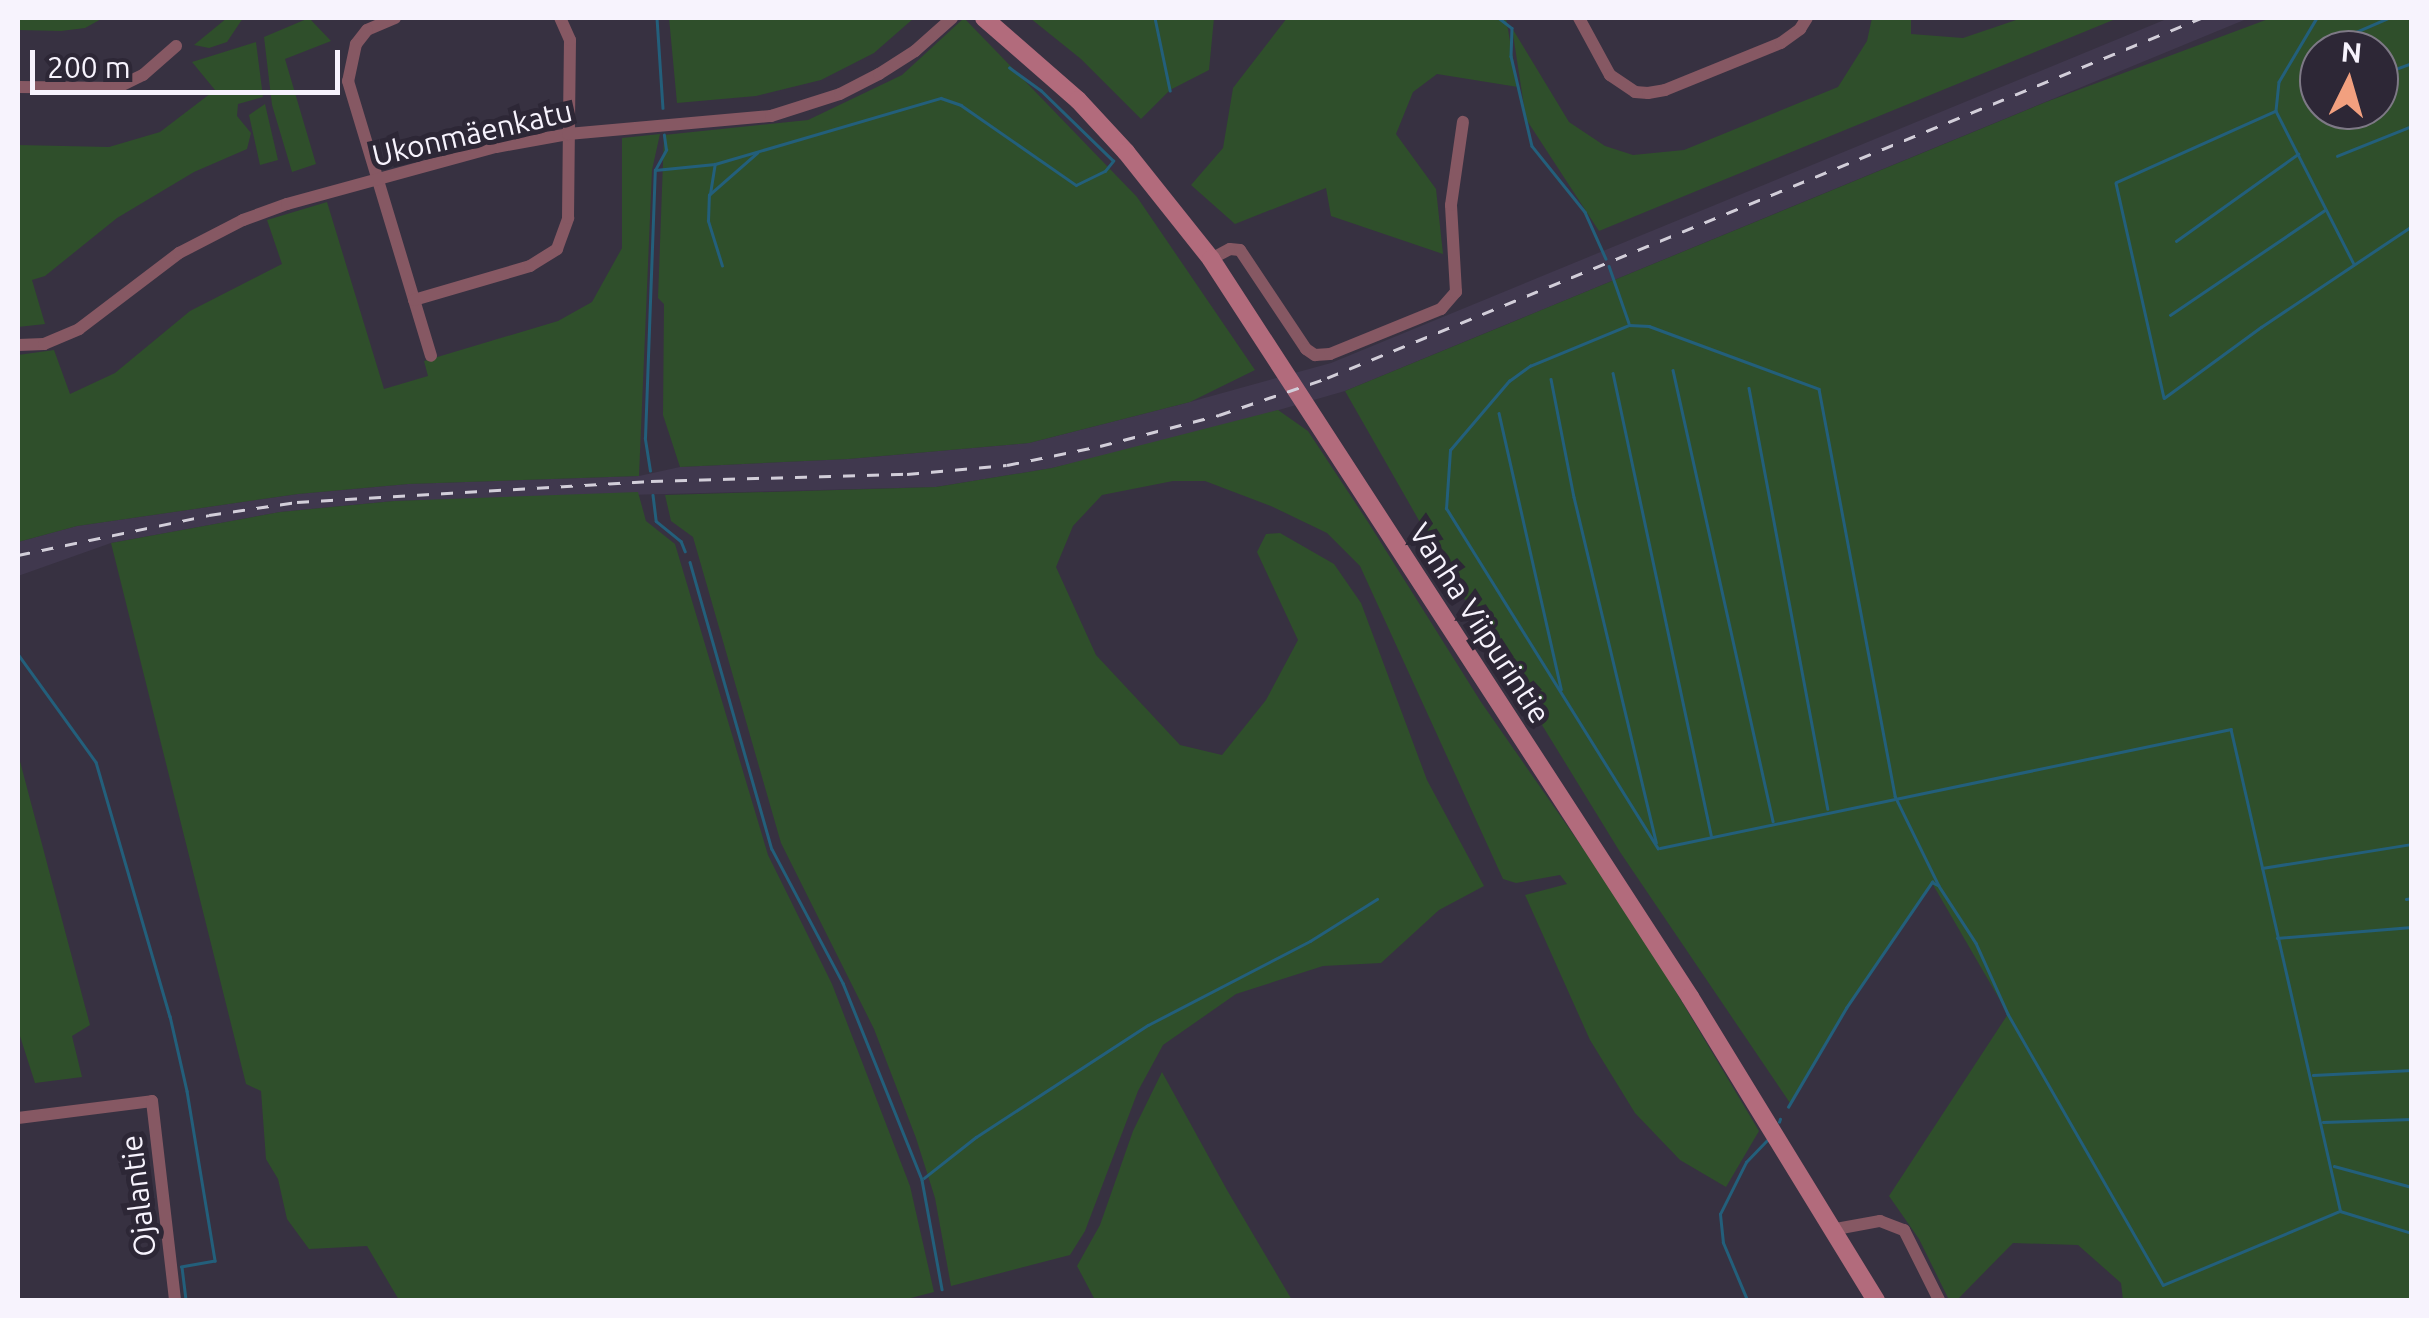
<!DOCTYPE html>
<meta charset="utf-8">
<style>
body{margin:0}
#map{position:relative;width:2429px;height:1318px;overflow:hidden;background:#373141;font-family:Ubuntu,sans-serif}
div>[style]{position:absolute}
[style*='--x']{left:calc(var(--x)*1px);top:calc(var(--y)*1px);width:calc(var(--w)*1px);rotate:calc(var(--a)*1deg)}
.built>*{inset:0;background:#40384e}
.green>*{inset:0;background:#2f4f2b}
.stream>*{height:2.5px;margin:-1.25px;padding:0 1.25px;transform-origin:1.25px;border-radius:1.25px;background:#235f7b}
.street>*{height:12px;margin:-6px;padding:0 6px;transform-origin:6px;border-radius:6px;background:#865863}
.secondary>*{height:18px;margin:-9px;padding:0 9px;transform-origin:9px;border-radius:9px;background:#b26b7c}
.rail>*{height:2.5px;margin-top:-1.25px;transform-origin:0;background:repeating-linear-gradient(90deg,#d2ced9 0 12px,transparent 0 24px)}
span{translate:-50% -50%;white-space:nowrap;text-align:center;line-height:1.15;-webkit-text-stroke:10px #2d2736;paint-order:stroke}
.street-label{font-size:30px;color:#f7f3fd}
.frame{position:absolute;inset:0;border:20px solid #f7f3fd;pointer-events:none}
.north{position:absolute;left:2299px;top:30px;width:100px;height:100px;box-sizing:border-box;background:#2d2736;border:2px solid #7e7986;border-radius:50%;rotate:5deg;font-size:28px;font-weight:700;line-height:40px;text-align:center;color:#f7f3fd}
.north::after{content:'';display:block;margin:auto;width:35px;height:45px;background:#f2a07f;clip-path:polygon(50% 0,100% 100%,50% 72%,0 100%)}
.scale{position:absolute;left:30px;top:50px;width:310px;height:45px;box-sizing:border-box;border:5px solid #f7f3fd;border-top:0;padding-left:12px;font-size:30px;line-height:35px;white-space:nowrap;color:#f7f3fd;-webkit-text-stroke:8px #2d2736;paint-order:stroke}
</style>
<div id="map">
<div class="built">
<i style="clip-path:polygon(2169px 18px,2249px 18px,1345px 391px,1188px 436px,1052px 468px,936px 487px,394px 501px,280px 512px,111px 543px,18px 576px,18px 542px,77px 526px,298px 494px,408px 484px,639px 476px,680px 467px,848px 459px,1029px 443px,1190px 402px,1331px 363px)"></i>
</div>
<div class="green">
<i style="clip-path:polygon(18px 18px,103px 18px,85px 28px,61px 31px,18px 30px)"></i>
<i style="clip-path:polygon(227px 18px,243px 18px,227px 42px,209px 48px,194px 45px)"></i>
<i style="clip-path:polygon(309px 18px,331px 41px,285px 59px,316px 164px,292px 172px,272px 105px,264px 37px)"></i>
<i style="clip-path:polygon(669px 18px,914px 18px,874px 53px,821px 80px,756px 96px,677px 103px)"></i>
<i style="clip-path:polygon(964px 18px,1137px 197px,1255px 370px,1190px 402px,1029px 443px,848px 459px,680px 467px,663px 415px,664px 304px,658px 298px,664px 135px,808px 120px,902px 75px)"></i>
<i style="clip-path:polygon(1030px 18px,1214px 18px,1209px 70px,1170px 90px,1141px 119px,1081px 59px)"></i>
<i style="clip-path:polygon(1287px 18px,1506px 18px,1518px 87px,1437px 74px,1413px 92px,1396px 134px,1436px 189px,1443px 254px,1331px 216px,1326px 188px,1235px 224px,1191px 185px,1223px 148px,1233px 88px)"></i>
<i style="clip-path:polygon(1872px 18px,1911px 18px,1911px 34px,1963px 38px,2022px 18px,2118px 18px,1599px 231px,1526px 119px,1512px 28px,1569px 122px,1605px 146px,1633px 155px,1684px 150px,1838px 87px,1867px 41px)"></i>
<i style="clip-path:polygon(evenodd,2271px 18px,2411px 18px,2411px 1300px,2123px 1300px,2121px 1283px,2078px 1245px,2013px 1243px,1957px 1300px,1949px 1300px,1919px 1239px,1889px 1196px,2008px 1014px,1932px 883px,1846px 1008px,1790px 1103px,1620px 852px,1453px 580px,1345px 391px,2046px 102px,2271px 18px,2319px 50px,2379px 50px,2379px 110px,2319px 110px,2319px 50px)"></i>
<i style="clip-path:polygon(256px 42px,263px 97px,238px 104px,237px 116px,251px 133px,247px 149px,194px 172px,117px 218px,45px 276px,32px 280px,45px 324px,18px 327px,18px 145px,109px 147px,160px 132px,215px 90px,192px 62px)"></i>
<i style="clip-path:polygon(265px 104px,278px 160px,260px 165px,249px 115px)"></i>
<i style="clip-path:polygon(660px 134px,652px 170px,639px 476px,408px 484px,298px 494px,77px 526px,18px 542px,18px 355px,54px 350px,70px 394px,115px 373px,190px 311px,282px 264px,267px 220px,327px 202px,384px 389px,428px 376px,424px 361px,558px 321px,592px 302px,622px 248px,622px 138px)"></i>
<i style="clip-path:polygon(1278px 410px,1308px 431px,1368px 522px,1481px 702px,1635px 923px,1759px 1131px,1726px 1187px,1680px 1160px,1635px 1113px,1590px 1040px,1525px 895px,1567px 884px,1560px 875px,1516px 883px,1503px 879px,1360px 566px,1327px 533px,1273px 507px,1205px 481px,1173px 481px,1102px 495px,1073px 526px,1056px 567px,1096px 655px,1180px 745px,1222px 755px,1266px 700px,1298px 640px,1257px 552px,1266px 534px,1280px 533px,1334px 564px,1361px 603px,1427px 780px,1484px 886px,1439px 910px,1381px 963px,1323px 966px,1236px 994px,1163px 1045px,1138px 1091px,1085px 1231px,1070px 1255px,951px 1286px,935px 1198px,916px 1138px,874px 1029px,781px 843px,693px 537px,671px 521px,665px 495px,936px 487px,1052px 468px)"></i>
<i style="clip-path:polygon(638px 492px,646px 521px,675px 544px,768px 855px,832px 984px,910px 1186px,934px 1292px,903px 1300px,399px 1300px,367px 1246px,309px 1249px,287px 1219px,278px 1179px,266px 1159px,261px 1091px,246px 1084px,111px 543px,280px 512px,394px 501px)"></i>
<i style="clip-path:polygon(18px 754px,90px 1025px,72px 1036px,82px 1077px,35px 1083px,18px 1030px)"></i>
<i style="clip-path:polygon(1162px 1072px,1227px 1190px,1292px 1300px,1095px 1300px,1077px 1266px,1100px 1225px,1133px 1131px)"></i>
</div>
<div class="stream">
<i style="--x:657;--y:18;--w:90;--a:86.2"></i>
<i style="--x:1155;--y:18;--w:74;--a:78.2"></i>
<i style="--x:1499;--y:18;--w:16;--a:38"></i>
<i style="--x:1512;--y:28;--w:28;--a:92"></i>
<i style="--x:1511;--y:56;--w:92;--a:76.9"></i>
<i style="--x:1532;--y:146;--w:85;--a:51.2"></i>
<i style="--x:1585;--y:212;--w:51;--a:65.9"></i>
<i style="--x:2317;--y:18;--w:74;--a:120.7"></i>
<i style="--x:2279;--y:82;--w:29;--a:96"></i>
<i style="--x:2276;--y:111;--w:172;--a:63"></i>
<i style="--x:2333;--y:42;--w:60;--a:-23.6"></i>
<i style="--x:2379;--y:75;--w:35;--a:-20"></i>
<i style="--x:2310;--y:100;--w:9;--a:-18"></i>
<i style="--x:2276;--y:111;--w:175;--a:155.8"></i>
<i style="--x:2116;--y:183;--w:220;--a:77.4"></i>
<i style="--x:2164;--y:398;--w:120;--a:-36.2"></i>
<i style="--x:2261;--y:327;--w:182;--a:-33.8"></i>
<i style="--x:2337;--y:156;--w:81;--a:-21.8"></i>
<i style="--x:655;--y:170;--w:60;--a:-5.7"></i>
<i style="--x:715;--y:164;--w:235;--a:-16.3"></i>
<i style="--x:941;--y:98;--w:21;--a:19"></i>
<i style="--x:961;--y:105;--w:140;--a:34.8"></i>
<i style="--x:1076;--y:185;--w:32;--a:-26"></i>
<i style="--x:1105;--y:171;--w:13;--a:-51"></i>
<i style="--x:1113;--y:161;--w:100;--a:-135.8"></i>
<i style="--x:1041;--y:91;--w:39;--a:-144"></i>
<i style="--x:710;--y:194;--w:30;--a:-81"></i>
<i style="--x:2176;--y:241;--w:150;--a:-35.5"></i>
<i style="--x:722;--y:266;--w:47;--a:-107.3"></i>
<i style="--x:708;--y:221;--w:26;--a:-88"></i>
<i style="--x:709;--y:195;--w:64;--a:-41.2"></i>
<i style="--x:1609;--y:266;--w:60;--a:70.7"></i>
<i style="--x:2170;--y:315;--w:187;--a:-34.1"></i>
<i style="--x:1673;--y:370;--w:462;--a:77.5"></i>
<i style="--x:1613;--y:373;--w:473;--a:78"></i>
<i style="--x:1551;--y:379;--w:120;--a:79"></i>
<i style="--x:1574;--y:497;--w:355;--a:76.6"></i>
<i style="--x:1749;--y:388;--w:428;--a:79.4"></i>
<i style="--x:1499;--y:413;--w:283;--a:77.3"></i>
<i style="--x:650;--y:471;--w:33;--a:-99"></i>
<i style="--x:645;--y:438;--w:268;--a:-87.9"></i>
<i style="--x:655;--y:170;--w:23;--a:-61"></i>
<i style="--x:666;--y:150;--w:15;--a:-98"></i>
<i style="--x:653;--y:495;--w:26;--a:83"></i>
<i style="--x:656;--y:521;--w:32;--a:39"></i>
<i style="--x:681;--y:541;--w:11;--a:68"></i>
<i style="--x:690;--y:562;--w:298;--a:74.1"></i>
<i style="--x:772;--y:849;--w:152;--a:62.1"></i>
<i style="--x:843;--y:983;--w:212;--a:68.1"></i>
<i style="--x:922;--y:1180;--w:111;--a:79.6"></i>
<i style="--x:18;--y:654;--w:133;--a:54.2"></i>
<i style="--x:96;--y:762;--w:265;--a:73.8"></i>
<i style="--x:170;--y:1016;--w:77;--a:77.2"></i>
<i style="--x:187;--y:1091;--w:172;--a:80.6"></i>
<i style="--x:215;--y:1261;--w:34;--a:170"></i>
<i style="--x:182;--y:1267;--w:33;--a:83"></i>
<i style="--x:1660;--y:848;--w:583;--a:-11.77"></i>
<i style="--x:2231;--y:729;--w:493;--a:77.2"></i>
<i style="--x:1658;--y:849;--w:401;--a:-121.9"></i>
<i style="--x:1446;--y:509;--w:59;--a:-86.1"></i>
<i style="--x:1450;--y:450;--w:91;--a:-49.5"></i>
<i style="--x:1509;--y:381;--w:26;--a:-36"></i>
<i style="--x:1530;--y:366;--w:107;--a:-22.5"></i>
<i style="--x:1629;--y:325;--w:20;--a:3"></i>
<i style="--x:1649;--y:326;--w:181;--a:20.3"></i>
<i style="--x:1819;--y:389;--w:414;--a:79.4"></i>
<i style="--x:1895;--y:796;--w:100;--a:63.9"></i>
<i style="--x:1939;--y:886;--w:68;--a:57"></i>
<i style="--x:1976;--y:943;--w:78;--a:65.7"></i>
<i style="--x:2008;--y:1014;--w:312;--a:60.2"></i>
<i style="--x:2163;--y:1285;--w:192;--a:-22.7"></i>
<i style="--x:2340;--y:1211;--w:75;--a:17"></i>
<i style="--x:2262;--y:868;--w:152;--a:-9.1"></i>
<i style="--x:2406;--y:899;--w:6;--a:-9"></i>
<i style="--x:2277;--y:938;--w:135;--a:-4.7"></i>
<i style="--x:2313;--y:1075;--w:99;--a:-2.9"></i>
<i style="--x:1788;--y:1107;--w:115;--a:-59.6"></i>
<i style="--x:1846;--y:1008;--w:153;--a:-55.7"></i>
<i style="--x:1932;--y:882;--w:7;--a:27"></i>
<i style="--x:1779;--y:1122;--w:3;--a:-72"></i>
<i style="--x:2323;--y:1122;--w:89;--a:-1.9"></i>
<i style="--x:2334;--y:1166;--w:81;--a:15.1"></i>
<i style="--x:924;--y:1178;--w:66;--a:-38.3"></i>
<i style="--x:976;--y:1137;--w:205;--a:-33.1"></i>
<i style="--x:1148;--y:1025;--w:182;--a:-27.4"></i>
<i style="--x:1310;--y:941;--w:79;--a:-32.1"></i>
<i style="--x:1747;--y:1300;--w:62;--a:-112.8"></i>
<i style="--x:1723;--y:1243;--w:29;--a:-96"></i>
<i style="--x:1720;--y:1214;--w:58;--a:-63.4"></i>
<i style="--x:1746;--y:1162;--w:32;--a:-46"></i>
</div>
<div class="street">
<i style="--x:395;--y:18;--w:30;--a:157"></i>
<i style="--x:367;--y:30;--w:18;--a:128"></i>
<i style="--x:356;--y:44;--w:38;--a:102"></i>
<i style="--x:348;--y:81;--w:287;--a:73.2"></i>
<i style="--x:1579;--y:18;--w:65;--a:61.5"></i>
<i style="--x:1610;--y:75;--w:30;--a:34"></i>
<i style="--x:1635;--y:92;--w:13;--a:4"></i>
<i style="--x:1648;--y:93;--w:17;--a:-10"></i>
<i style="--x:1665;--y:90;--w:125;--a:-22.1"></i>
<i style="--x:1781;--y:43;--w:24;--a:-36"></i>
<i style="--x:1800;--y:29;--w:13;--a:-58"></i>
<i style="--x:18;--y:87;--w:98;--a:0.6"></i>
<i style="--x:116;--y:88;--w:30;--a:-26"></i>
<i style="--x:143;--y:75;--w:44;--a:-41.3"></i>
<i style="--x:1211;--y:259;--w:21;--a:-28"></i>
<i style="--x:1230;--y:249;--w:10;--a:6"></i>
<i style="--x:1240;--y:250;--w:119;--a:56.3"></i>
<i style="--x:1306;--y:349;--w:11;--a:34"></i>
<i style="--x:1315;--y:355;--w:15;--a:-4"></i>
<i style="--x:1330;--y:354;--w:120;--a:-22.1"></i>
<i style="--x:1441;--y:309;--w:23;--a:-49"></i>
<i style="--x:1456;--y:292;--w:87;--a:-93.3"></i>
<i style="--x:1451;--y:205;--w:84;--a:-81.8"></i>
<i style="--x:414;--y:300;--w:121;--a:-16.3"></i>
<i style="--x:530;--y:266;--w:32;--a:-32"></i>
<i style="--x:557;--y:249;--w:33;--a:-70"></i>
<i style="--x:568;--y:218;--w:97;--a:-89.4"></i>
<i style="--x:569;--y:121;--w:81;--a:-89.3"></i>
<i style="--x:570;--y:40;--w:24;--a:-114"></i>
<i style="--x:18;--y:345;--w:26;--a:-2"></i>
<i style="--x:44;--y:344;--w:38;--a:-23"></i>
<i style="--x:79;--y:329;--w:126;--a:-37.2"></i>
<i style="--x:179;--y:253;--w:72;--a:-27.3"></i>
<i style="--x:243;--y:220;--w:47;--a:-20"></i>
<i style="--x:287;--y:204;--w:217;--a:-15.3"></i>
<i style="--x:496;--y:147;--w:73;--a:-10.2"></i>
<i style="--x:568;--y:134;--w:204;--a:-5.1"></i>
<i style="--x:771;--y:116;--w:72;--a:-17.7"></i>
<i style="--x:840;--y:94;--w:44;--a:-27.1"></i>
<i style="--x:879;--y:74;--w:43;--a:-32.6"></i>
<i style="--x:915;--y:51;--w:50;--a:-41.7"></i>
<i style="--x:18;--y:1118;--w:135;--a:-7.2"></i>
<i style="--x:152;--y:1101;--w:200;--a:83.4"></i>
<i style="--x:1836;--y:1229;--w:45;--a:-10.3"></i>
<i style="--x:1880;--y:1221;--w:26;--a:21"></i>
<i style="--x:1904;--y:1230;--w:78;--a:63.4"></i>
</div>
<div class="secondary">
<i style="--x:984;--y:18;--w:125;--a:41.1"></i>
<i style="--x:1078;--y:100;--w:71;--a:47.3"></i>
<i style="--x:1126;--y:152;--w:137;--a:51.5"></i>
<i style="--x:1211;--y:259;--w:880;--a:57.01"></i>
<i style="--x:1690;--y:997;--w:356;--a:58.5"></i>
</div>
<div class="rail">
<i style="--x:18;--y:555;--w:195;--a:-11.8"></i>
<i style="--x:209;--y:515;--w:89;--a:-8.4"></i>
<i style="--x:297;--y:502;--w:355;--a:-3.4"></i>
<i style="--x:651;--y:481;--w:256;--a:-1.6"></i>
<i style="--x:907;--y:474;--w:100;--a:-5.1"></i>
<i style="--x:1007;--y:465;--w:95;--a:-11.5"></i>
<i style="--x:1100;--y:446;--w:123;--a:-14.6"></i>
<i style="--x:1219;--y:415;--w:114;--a:-18.9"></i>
<i style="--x:1327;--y:378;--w:945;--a:-22.39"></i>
</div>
<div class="street-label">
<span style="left:472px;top:133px;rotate:-13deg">Ukonmäenkatu</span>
<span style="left:1480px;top:623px;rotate:57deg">Vanha Viipurintie</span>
<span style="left:138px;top:1196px;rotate:-97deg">Ojalantie</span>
</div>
<div class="frame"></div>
<div class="north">N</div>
<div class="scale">200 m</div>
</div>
